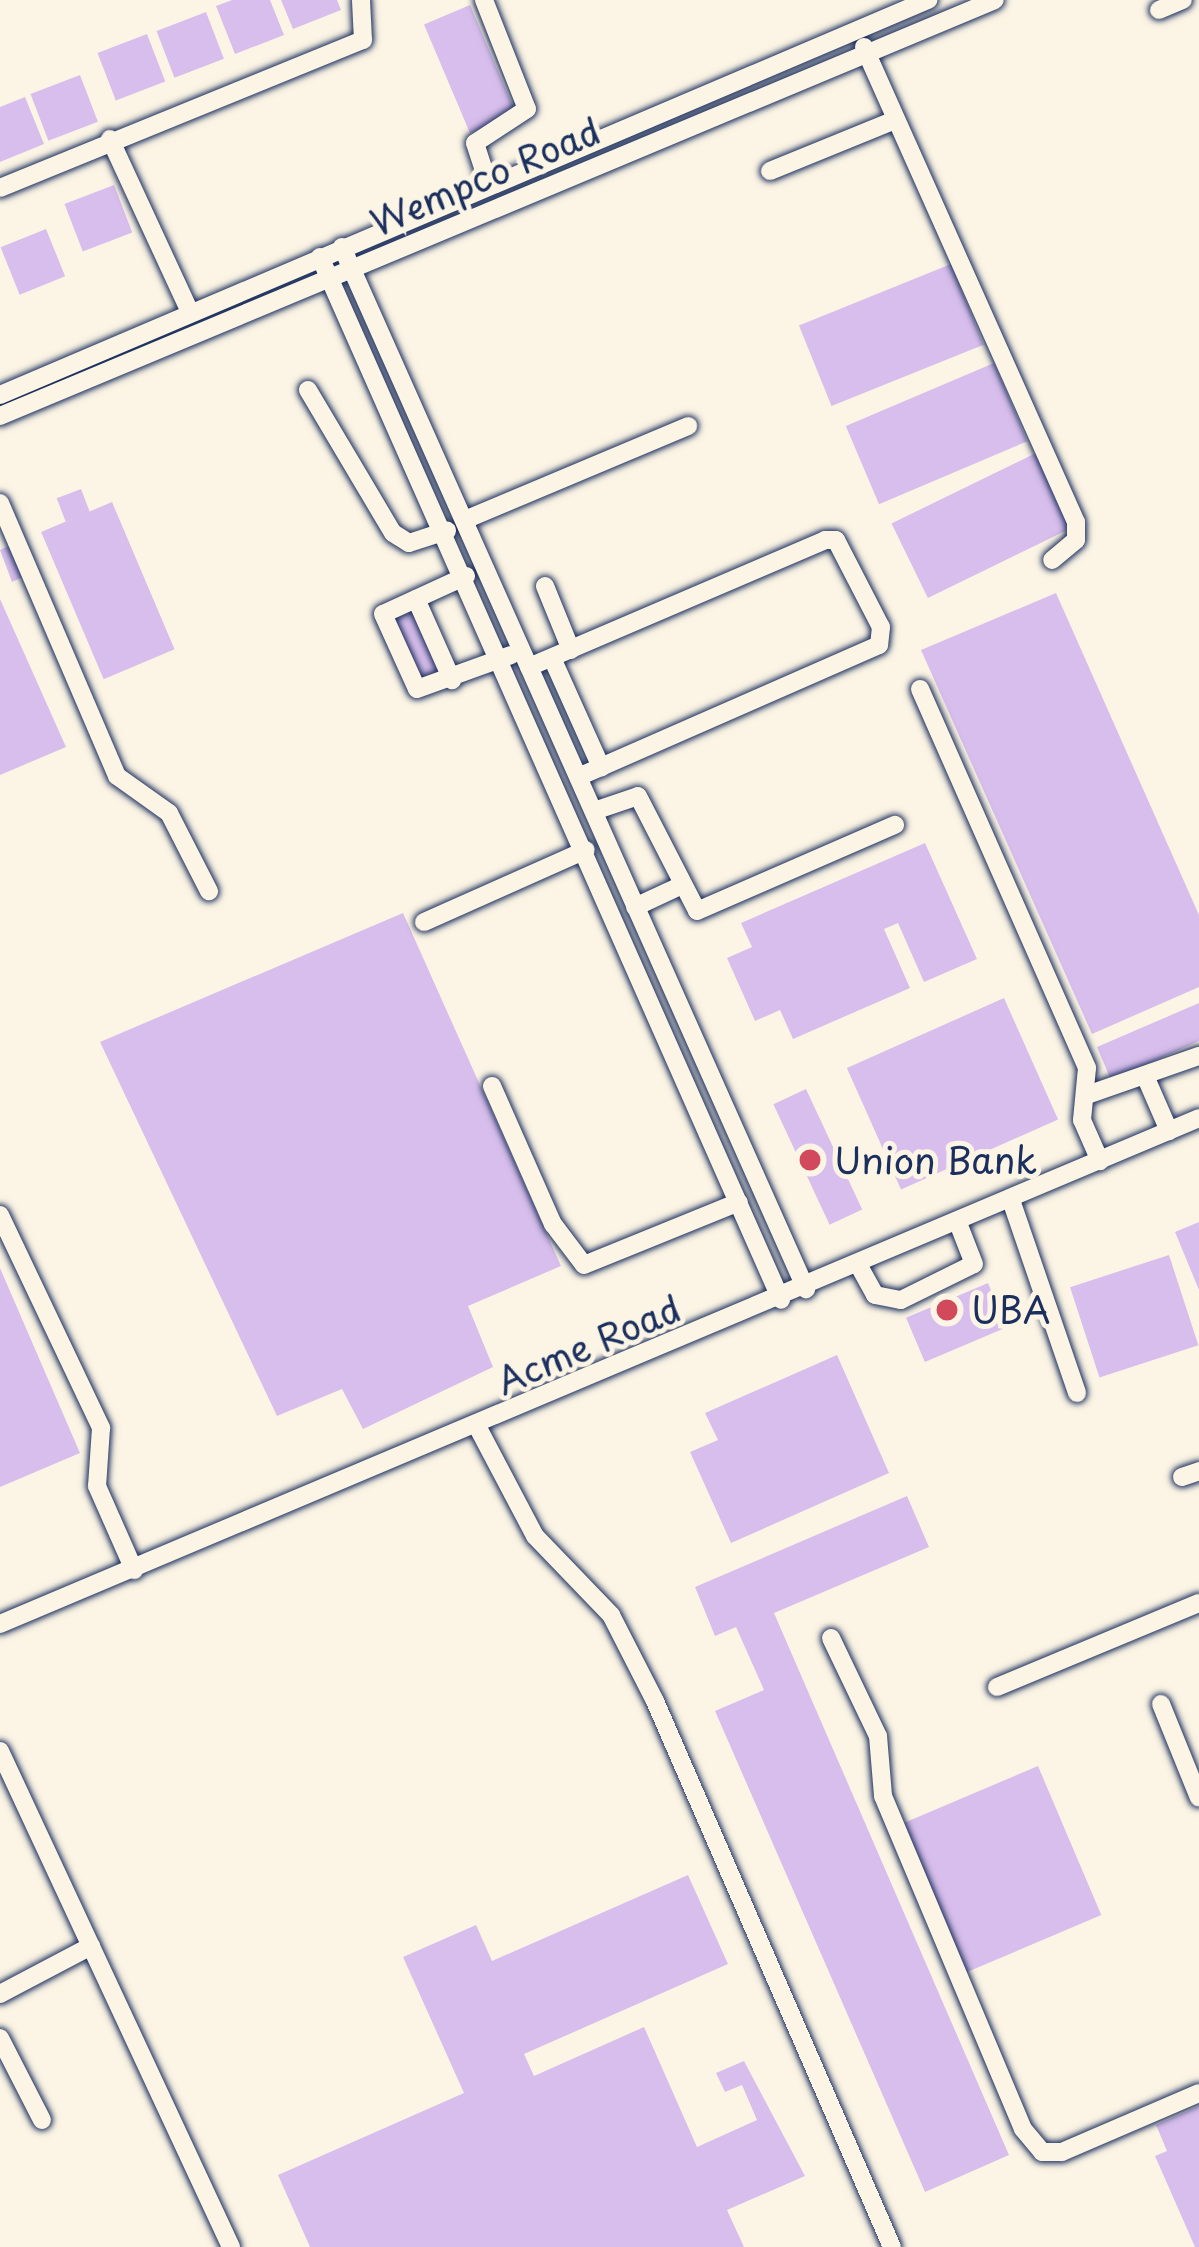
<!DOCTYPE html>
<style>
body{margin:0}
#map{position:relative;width:1199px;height:2247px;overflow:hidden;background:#fcf5e5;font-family:"Playpen Sans",sans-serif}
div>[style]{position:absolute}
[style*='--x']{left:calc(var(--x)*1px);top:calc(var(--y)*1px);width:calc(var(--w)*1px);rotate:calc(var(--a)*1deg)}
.building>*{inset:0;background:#d8beec;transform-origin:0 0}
.roads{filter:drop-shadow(0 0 3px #1b2f5e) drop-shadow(0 0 3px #1b2f5e)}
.minor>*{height:18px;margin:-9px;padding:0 9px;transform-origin:9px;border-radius:9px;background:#fcf5e5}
.dots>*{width:33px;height:33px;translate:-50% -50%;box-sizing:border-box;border:6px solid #fcf5e5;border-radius:50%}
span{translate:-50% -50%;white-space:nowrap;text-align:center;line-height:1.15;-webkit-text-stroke:10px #fcf5e5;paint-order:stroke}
.street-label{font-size:36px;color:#1b2f5e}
.poi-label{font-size:36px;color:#1b2f5e}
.left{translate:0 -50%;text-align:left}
</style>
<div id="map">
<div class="building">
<i style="clip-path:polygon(232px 0,270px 0,284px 35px,235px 54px,216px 6px)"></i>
<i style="clip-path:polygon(281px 0,337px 0,341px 10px,293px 29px)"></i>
<i style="left:470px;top:5px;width:118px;height:50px;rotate:67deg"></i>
<i style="left:206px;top:12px;width:50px;height:53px;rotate:69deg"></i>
<i style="left:147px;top:34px;width:51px;height:53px;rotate:69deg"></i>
<i style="left:80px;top:75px;width:50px;height:53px;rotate:69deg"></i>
<i style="clip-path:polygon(25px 97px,44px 144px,0 162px,0 107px)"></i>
<i style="left:114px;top:185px;width:51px;height:53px;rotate:69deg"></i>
<i style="left:46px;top:229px;width:51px;height:49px;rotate:68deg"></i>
<i style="left:951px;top:264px;width:87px;height:164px;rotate:68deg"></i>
<i style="left:994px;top:363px;width:85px;height:161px;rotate:67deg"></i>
<i style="left:1038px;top:452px;width:83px;height:163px;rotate:64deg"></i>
<i style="left:81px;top:489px;width:25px;height:26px;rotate:69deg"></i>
<i style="left:112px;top:502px;width:160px;height:77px;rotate:67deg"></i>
<i style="clip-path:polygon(13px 544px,27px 575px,12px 582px,0 550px)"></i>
<i style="clip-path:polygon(1056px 593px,1199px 915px,1199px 987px,1092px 1034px,921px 650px)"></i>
<i style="clip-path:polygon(0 599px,66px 747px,0 775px)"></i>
<i style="left:412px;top:606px;width:72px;height:23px;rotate:66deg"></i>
<i style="clip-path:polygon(925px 843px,977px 959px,924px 982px,898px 923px,884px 929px,910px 988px,793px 1039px,780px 1010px,755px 1021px,727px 958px,752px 947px,741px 923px)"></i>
<i style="clip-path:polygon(403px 913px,561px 1266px,468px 1306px,493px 1367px,363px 1429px,342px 1389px,277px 1416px,100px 1042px)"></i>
<i style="left:1004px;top:998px;width:133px;height:172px;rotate:66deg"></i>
<i style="clip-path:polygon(1199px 1003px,1199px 1041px,1111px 1080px,1097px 1047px)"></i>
<i style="left:806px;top:1089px;width:133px;height:36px;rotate:65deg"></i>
<i style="clip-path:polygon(1199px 1222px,1199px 1290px,1175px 1232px)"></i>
<i style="left:1169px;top:1255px;width:95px;height:104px;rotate:72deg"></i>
<i style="clip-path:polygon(0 1268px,80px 1453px,0 1487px)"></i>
<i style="left:988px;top:1283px;width:48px;height:89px;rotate:67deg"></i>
<i style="clip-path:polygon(837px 1355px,889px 1473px,731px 1543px,690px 1452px,718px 1440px,705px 1413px)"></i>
<i style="clip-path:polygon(907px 1496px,929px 1547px,774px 1613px,1009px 2155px,925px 2192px,715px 1711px,764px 1690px,736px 1627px,715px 1636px,695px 1587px)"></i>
<i style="left:1038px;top:1766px;width:162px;height:149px;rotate:67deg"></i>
<i style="clip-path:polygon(688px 1875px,728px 1964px,524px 2054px,534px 2076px,644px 2027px,697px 2147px,757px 2120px,742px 2085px,725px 2092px,716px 2073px,744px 2061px,805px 2176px,727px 2210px,744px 2247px,310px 2247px,278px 2175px,464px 2093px,403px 1957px,476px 1925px,492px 1961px)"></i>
<i style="clip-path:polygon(1199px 2106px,1199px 2247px,1195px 2247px,1155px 2156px,1167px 2151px,1156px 2125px)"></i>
</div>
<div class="roads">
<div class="minor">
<i style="--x:484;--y:0;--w:117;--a:68.5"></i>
<i style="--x:527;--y:109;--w:62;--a:146.8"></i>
<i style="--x:475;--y:143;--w:42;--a:72"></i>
<i style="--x:1159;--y:10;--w:26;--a:-23"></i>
<i style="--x:864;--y:47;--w:520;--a:65.95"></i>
<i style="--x:1076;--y:522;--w:18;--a:90"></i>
<i style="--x:1076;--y:540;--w:31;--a:140"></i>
<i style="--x:110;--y:139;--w:191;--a:65.2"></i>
<i style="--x:770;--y:171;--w:135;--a:-22.2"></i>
<i style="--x:0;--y:188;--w:392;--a:-22.2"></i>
<i style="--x:363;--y:40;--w:40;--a:-92.9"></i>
<i style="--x:342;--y:247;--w:1141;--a:66"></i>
<i style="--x:320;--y:257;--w:1140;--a:66.15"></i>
<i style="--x:308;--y:390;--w:166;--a:59.3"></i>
<i style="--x:393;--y:533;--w:19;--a:32"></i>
<i style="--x:409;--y:543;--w:40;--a:-18"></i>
<i style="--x:0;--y:395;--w:1009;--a:-23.06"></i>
<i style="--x:0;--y:416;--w:1078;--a:-22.69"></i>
<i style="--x:0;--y:503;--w:297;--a:66.8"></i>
<i style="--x:117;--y:776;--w:64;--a:35.4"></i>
<i style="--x:169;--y:813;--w:88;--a:62.9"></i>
<i style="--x:467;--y:519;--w:240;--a:-22.8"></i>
<i style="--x:466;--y:576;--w:91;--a:155.4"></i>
<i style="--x:383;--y:614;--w:82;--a:65.6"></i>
<i style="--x:417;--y:689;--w:100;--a:-19.9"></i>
<i style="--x:545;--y:586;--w:69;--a:67.9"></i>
<i style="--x:416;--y:599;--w:89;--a:66"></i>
<i style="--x:552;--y:658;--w:120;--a:65.8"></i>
<i style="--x:529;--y:667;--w:322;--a:-23.2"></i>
<i style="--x:825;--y:540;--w:11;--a:0"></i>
<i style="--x:836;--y:540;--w:98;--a:62.7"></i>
<i style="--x:881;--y:627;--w:18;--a:96"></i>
<i style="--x:879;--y:645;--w:328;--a:156.3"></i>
<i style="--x:920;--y:689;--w:414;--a:66.2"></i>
<i style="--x:1087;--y:1068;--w:52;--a:95.5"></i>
<i style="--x:1082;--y:1120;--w:45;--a:66.3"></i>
<i style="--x:594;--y:811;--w:46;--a:-18.8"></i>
<i style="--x:638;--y:796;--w:129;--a:62.8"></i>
<i style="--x:697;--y:911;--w:216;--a:-23.5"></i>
<i style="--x:635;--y:907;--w:47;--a:-24.9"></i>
<i style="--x:424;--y:922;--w:177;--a:-24"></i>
<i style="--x:1146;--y:1078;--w:58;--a:66.5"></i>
<i style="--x:492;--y:1086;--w:151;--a:66.2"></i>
<i style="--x:553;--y:1224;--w:51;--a:52.9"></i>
<i style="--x:584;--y:1265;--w:167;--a:-22.1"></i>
<i style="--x:1087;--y:1095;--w:119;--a:-19.2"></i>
<i style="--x:1011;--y:1200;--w:204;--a:71.1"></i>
<i style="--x:0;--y:1215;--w:236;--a:64.6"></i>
<i style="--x:101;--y:1428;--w:58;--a:93.9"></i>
<i style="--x:97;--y:1486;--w:92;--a:66.2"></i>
<i style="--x:859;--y:1266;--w:33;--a:61"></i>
<i style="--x:875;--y:1295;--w:26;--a:11"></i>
<i style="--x:901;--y:1300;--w:81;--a:-26.3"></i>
<i style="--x:974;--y:1264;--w:44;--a:-111.3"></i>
<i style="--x:477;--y:1426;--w:124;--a:62.2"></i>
<i style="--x:535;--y:1536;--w:110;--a:46.1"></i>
<i style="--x:611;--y:1615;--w:97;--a:62.9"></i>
<i style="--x:655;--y:1701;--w:595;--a:66.54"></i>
<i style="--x:1182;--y:1477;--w:18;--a:-19"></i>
<i style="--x:0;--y:1624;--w:1301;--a:-22.88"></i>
<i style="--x:831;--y:1638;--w:109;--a:64.4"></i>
<i style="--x:878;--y:1736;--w:60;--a:85.2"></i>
<i style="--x:883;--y:1796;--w:361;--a:67.2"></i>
<i style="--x:1023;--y:2129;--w:30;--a:50"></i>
<i style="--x:1042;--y:2152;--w:20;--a:0"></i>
<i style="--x:1062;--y:2152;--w:149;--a:-23.3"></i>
<i style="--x:997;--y:1687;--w:219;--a:-22.6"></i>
<i style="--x:1161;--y:1704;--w:101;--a:68"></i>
<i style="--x:0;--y:1751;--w:547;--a:65.03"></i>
<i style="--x:0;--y:1994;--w:103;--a:-27.8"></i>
<i style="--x:0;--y:2038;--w:92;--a:62.9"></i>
</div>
</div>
<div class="dots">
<i style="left:810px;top:1160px;background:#d1495b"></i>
<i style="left:947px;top:1310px;background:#d1495b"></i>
</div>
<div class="street-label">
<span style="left:485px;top:176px;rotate:-23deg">Wempco Road</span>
<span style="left:588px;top:1344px;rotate:-23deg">Acme Road</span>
</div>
<div class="poi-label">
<span class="left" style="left:834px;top:1160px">Union Bank</span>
<span class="left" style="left:971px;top:1310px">UBA</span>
</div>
</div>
